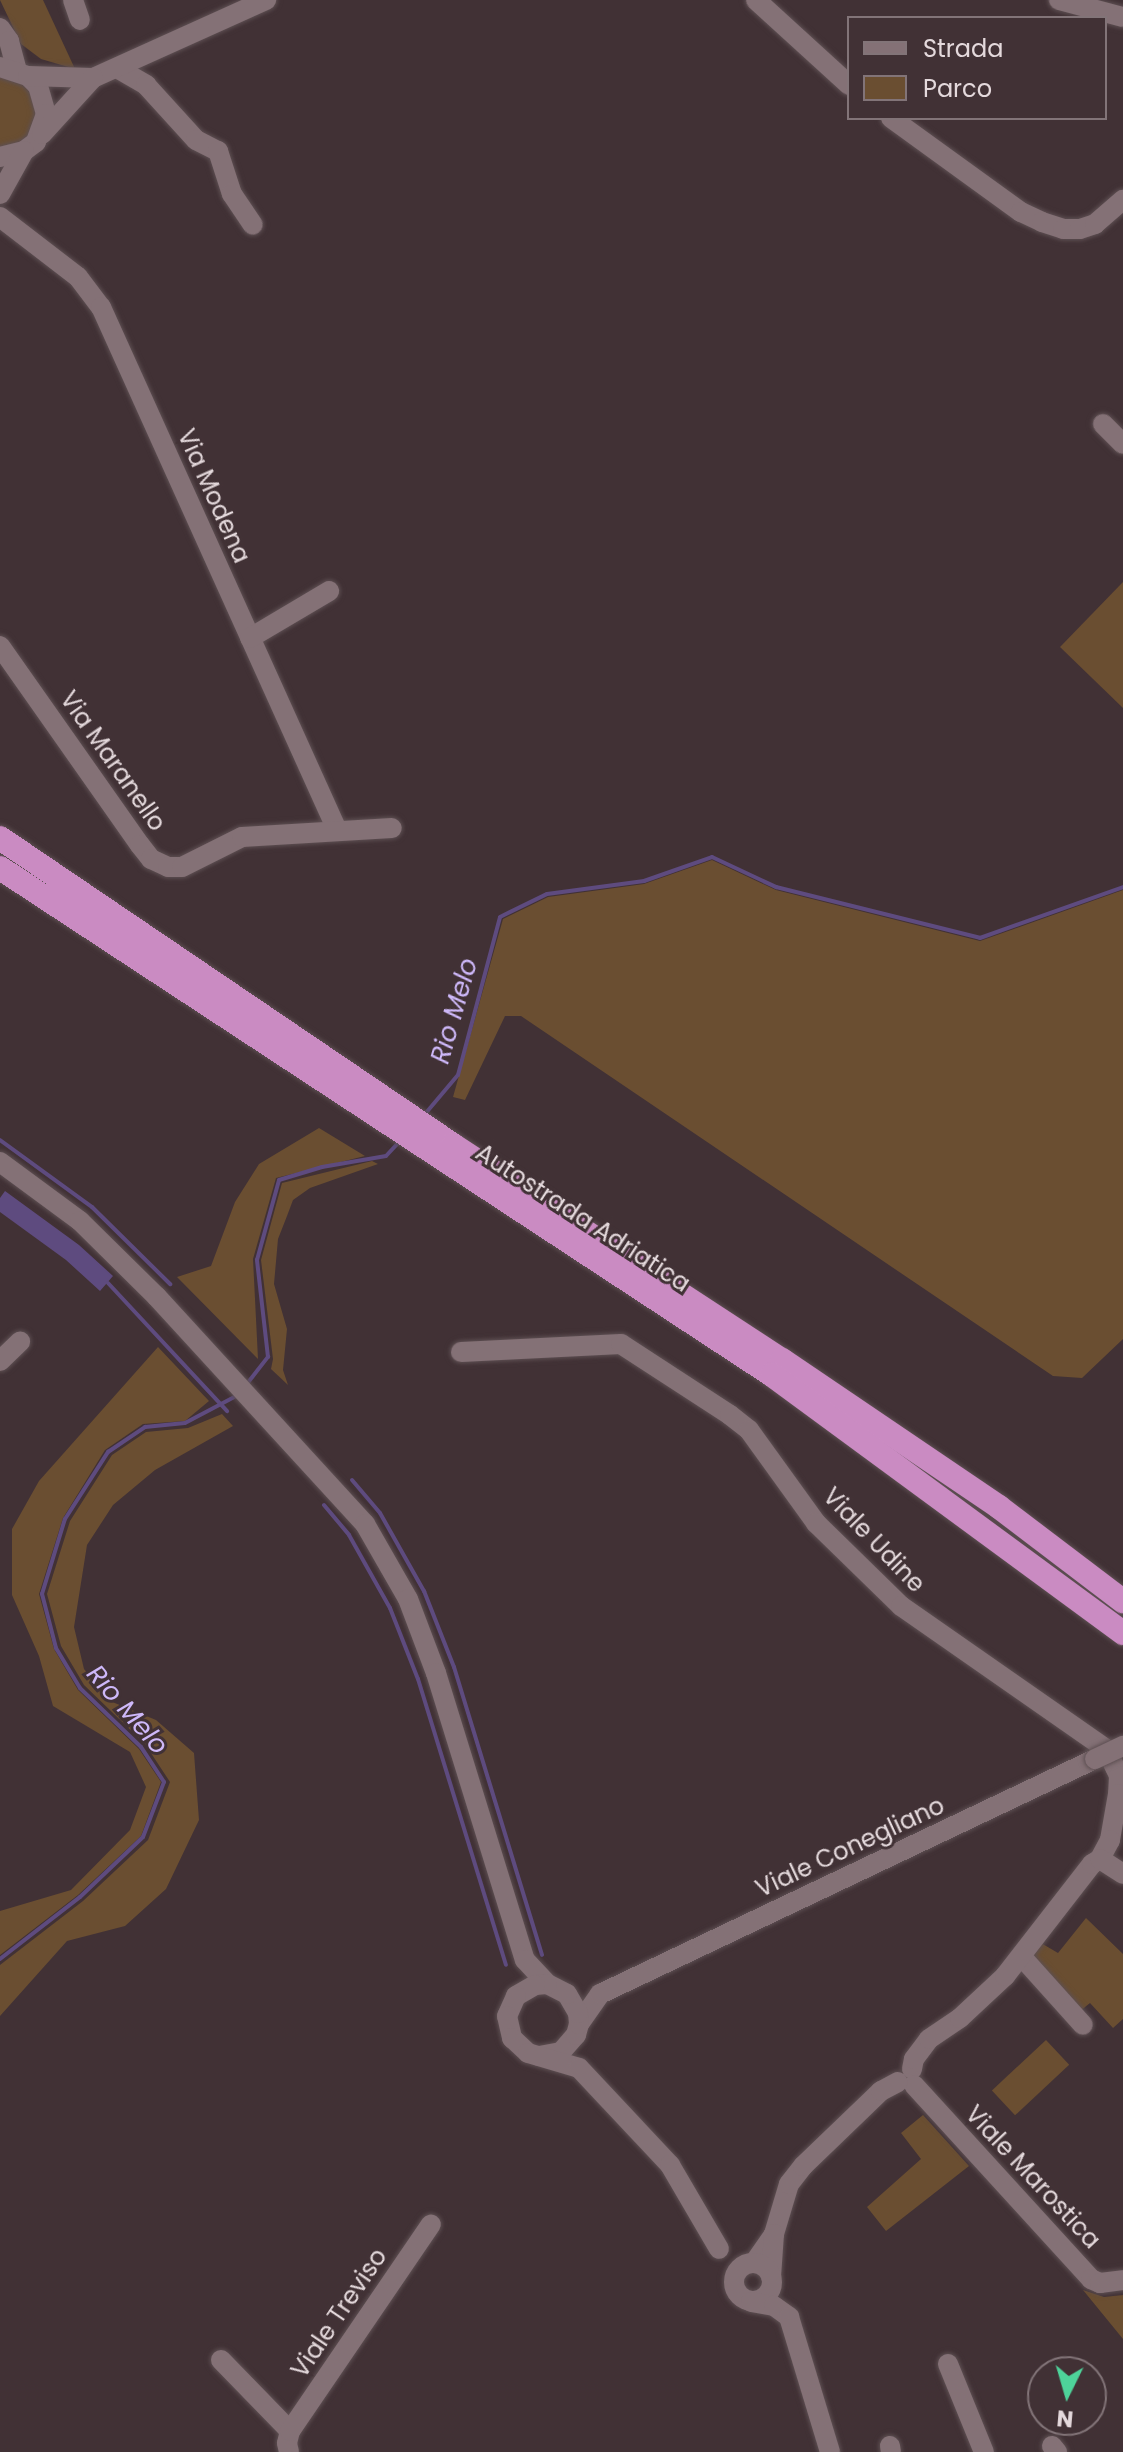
<!DOCTYPE html>
<style>
body{margin:0}
#map{position:relative;width:1123px;height:2452px;overflow:hidden;background:#413135;font-family:Poppins,sans-serif}
div>[style]{position:absolute}
[style*='--x']{left:calc(var(--x)*1px);top:calc(var(--y)*1px);width:calc(var(--w)*1px);rotate:calc(var(--a)*1deg)}
.green>*{inset:0;background:#6a4e31;transform-origin:0 0}
.water>*{inset:0;background:#5e4b7f}
.stream>*{height:4px;margin:-2px;padding:0 2px;transform-origin:2px;border-radius:2px;background:#5e4b7f}
.roads{filter:drop-shadow(0 0 2px #5d4f52) drop-shadow(0 0 2px #5d4f52)}
.minor>*{height:20px;margin:-10px;padding:0 10px;transform-origin:10px;border-radius:10px;background:#847176}
.minor>.ring{margin:-10px;padding:0;box-sizing:content-box;background:none;border:20px solid #847176;border-radius:50%}
.highway>*{height:24px;margin:-12px;padding:0 12px;transform-origin:12px;border-radius:12px;background:#ca8bc2}
.bridges{filter:drop-shadow(0 0 2px #5d4f52) drop-shadow(0 0 2px #5d4f52)}
.minor-bridge>*{height:20px;margin:-10px;padding:0 10px;transform-origin:10px;border-radius:10px;background:#847176}
span{translate:-50% -50%;white-space:nowrap;text-align:center;line-height:1.15;-webkit-text-stroke:6px #413135;paint-order:stroke}
.street-label{font-size:24px;color:#e4d9dc}
.water-label{font-size:26px;color:#ceb8f9;font-style:italic}
.legend{position:absolute;left:847px;top:16px;width:260px;height:104px;box-sizing:border-box;background:#413135;border:2px solid #827478;margin:0;padding:10px 14px;list-style:none;font-size:24px;color:#e4d9dc}
.legend li{display:flex;align-items:center;gap:16px;height:40px}
.legend b{width:40px;border:2px solid #827478}
.north{position:absolute;left:1027px;top:2356px;width:80px;height:80px;box-sizing:border-box;background:#413135;border:2px solid #827478;border-radius:50%;rotate:185deg;font-size:22px;font-weight:700;line-height:32px;text-align:center;color:#e4d9dc}
.north::after{content:'';display:block;margin:auto;width:28px;height:36px;background:#4ed39a;clip-path:polygon(50% 0,100% 100%,50% 72%,0 100%)}
</style>
<div id="map">
<div class="green">
<i style="clip-path:polygon(0 0,43px 0,75px 69px,41px 59px,21px 44px)"></i>
<i style="clip-path:polygon(0 75px,15px 77px,32px 92px,37px 114px,28px 135px,19px 143px,0 148px)"></i>
<i style="clip-path:polygon(1123px 582px,1123px 708px,1060px 647px)"></i>
<i style="clip-path:polygon(712px 860px,776px 890px,980px 941px,1123px 890px,1123px 1339px,1082px 1378px,1053px 1376px,521px 1016px,505px 1016px,465px 1100px,453px 1097px,503px 919px,548px 897px,644px 884px)"></i>
<i style="clip-path:polygon(319px 1128px,365px 1156px,276px 1178px,253px 1259px,258px 1359px,177px 1277px,211px 1266px,235px 1202px,259px 1164px)"></i>
<i style="clip-path:polygon(372px 1161px,378px 1164px,310px 1188px,293px 1200px,287px 1216px,278px 1239px,274px 1284px,287px 1329px,283px 1370px,288px 1385px,271px 1369px,273px 1359px,261px 1260px,282px 1183px)"></i>
<i style="clip-path:polygon(158px 1347px,209px 1401px,185px 1421px,143px 1424px,105px 1450px,63px 1518px,39px 1594px,54px 1649px,78px 1690px,139px 1749px,161px 1782px,141px 1836px,78px 1895px,0 1955px,0 1911px,71px 1890px,130px 1830px,146px 1787px,130px 1752px,53px 1706px,39px 1656px,12px 1595px,12px 1529px,39px 1481px)"></i>
<i style="clip-path:polygon(222px 1414px,233px 1426px,155px 1470px,113px 1505px,87px 1545px,74px 1627px,84px 1669px,110px 1701px,156px 1720px,194px 1753px,199px 1820px,166px 1889px,125px 1926px,67px 1941px,0 2016px,0 1965px,83px 1901px,148px 1840px,170px 1782px,145px 1744px,84px 1685px,61px 1646px,47px 1594px,70px 1521px,112px 1455px,146px 1432px,188px 1428px)"></i>
<i style="clip-path:polygon(1086px 1918px,1123px 1954px,1123px 2019px,1113px 2028px,1090px 2003px,1079px 2012px,1032px 1956px,1041px 1943px,1058px 1953px)"></i>
<i style="left:1046px;top:2040px;width:34px;height:74px;rotate:47deg"></i>
<i style="clip-path:polygon(923px 2115px,969px 2166px,886px 2231px,867px 2207px,921px 2159px,901px 2133px)"></i>
<i style="clip-path:polygon(1083px 2290px,1104px 2297px,1123px 2295px,1123px 2339px)"></i>
</div>
<div class="water">
<i style="clip-path:polygon(5px 1191px,79px 1245px,113px 1276px,100px 1291px,66px 1260px,0 1212px,0 1198px)"></i>
</div>
<div class="stream">
<i style="--x:425;--y:1114;--w:51;--a:-49.8"></i>
<i style="--x:458;--y:1075;--w:163;--a:-75.1"></i>
<i style="--x:500;--y:917;--w:52;--a:-26.1"></i>
<i style="--x:547;--y:894;--w:98;--a:-7.6"></i>
<i style="--x:644;--y:881;--w:72;--a:-19.4"></i>
<i style="--x:712;--y:857;--w:71;--a:25.1"></i>
<i style="--x:776;--y:887;--w:210;--a:14"></i>
<i style="--x:980;--y:938;--w:152;--a:-19.6"></i>
<i style="--x:0;--y:1140;--w:114;--a:36.1"></i>
<i style="--x:92;--y:1207;--w:110;--a:44.6"></i>
<i style="--x:108;--y:1283;--w:175;--a:47.1"></i>
<i style="--x:246;--y:1385;--w:36;--a:-52"></i>
<i style="--x:268;--y:1357;--w:98;--a:-96.5"></i>
<i style="--x:257;--y:1260;--w:83;--a:-74.6"></i>
<i style="--x:279;--y:1180;--w:45;--a:-16.8"></i>
<i style="--x:322;--y:1167;--w:65;--a:-9.8"></i>
<i style="--x:386;--y:1156;--w:21;--a:-47"></i>
<i style="--x:352;--y:1480;--w:43;--a:49.7"></i>
<i style="--x:380;--y:1513;--w:90;--a:60.6"></i>
<i style="--x:424;--y:1591;--w:82;--a:68.5"></i>
<i style="--x:454;--y:1667;--w:301;--a:73"></i>
<i style="--x:324;--y:1505;--w:39;--a:50"></i>
<i style="--x:349;--y:1535;--w:84;--a:60.7"></i>
<i style="--x:390;--y:1608;--w:76;--a:68.5"></i>
<i style="--x:418;--y:1679;--w:299;--a:72.9"></i>
<i style="--x:0;--y:1959;--w:101;--a:-37.8"></i>
<i style="--x:80;--y:1897;--w:87;--a:-43.6"></i>
<i style="--x:143;--y:1837;--w:59;--a:-69.1"></i>
<i style="--x:164;--y:1782;--w:42;--a:-123.3"></i>
<i style="--x:141;--y:1747;--w:85;--a:-136"></i>
<i style="--x:80;--y:1688;--w:47;--a:-121"></i>
<i style="--x:56;--y:1648;--w:56;--a:-104.5"></i>
<i style="--x:42;--y:1594;--w:78;--a:-73"></i>
<i style="--x:65;--y:1519;--w:80;--a:-57.3"></i>
<i style="--x:108;--y:1452;--w:45;--a:-34"></i>
<i style="--x:145;--y:1427;--w:40;--a:-5.7"></i>
<i style="--x:185;--y:1423;--w:60;--a:-27.8"></i>
</div>
<div class="roads">
<div class="minor">
<i style="--x:73;--y:0;--w:21;--a:71"></i>
<i style="--x:756;--y:0;--w:126;--a:42.4"></i>
<i style="--x:1059;--y:0;--w:66;--a:14.9"></i>
<i style="--x:0;--y:28;--w:16;--a:55"></i>
<i style="--x:9;--y:41;--w:30;--a:75"></i>
<i style="--x:0;--y:67;--w:29;--a:18"></i>
<i style="--x:28;--y:76;--w:14;--a:45"></i>
<i style="--x:38;--y:86;--w:29;--a:74"></i>
<i style="--x:46;--y:114;--w:30;--a:110"></i>
<i style="--x:36;--y:142;--w:15;--a:143"></i>
<i style="--x:24;--y:151;--w:25;--a:166"></i>
<i style="--x:117;--y:68;--w:34;--a:30"></i>
<i style="--x:146;--y:85;--w:74;--a:47.7"></i>
<i style="--x:196;--y:140;--w:25;--a:27"></i>
<i style="--x:218;--y:151;--w:45;--a:72"></i>
<i style="--x:232;--y:194;--w:37;--a:56"></i>
<i style="--x:28;--y:76;--w:65;--a:1.8"></i>
<i style="--x:93;--y:78;--w:190;--a:-24.3"></i>
<i style="--x:891;--y:118;--w:160;--a:35.9"></i>
<i style="--x:1021;--y:212;--w:23;--a:25"></i>
<i style="--x:1042;--y:222;--w:22;--a:18"></i>
<i style="--x:1063;--y:229;--w:17;--a:0"></i>
<i style="--x:1080;--y:229;--w:16;--a:-18"></i>
<i style="--x:1095;--y:224;--w:37;--a:-41"></i>
<i style="--x:42;--y:134;--w:76;--a:-47.7"></i>
<i style="--x:0;--y:194;--w:49;--a:-60.8"></i>
<i style="--x:0;--y:217;--w:98;--a:37.6"></i>
<i style="--x:78;--y:277;--w:38;--a:53"></i>
<i style="--x:101;--y:307;--w:574;--a:65.71"></i>
<i style="--x:1103;--y:424;--w:28;--a:45"></i>
<i style="--x:250;--y:638;--w:92;--a:-30.7"></i>
<i style="--x:0;--y:646;--w:243;--a:54.9"></i>
<i style="--x:140;--y:845;--w:18;--a:52"></i>
<i style="--x:151;--y:859;--w:19;--a:25"></i>
<i style="--x:168;--y:867;--w:14;--a:0"></i>
<i style="--x:182;--y:867;--w:67;--a:-26.6"></i>
<i style="--x:242;--y:837;--w:150;--a:-3.4"></i>
<i style="--x:0;--y:1162;--w:99;--a:36.4"></i>
<i style="--x:80;--y:1221;--w:108;--a:44.6"></i>
<i style="--x:157;--y:1297;--w:308;--a:47.5"></i>
<i style="--x:365;--y:1524;--w:86;--a:60.2"></i>
<i style="--x:408;--y:1599;--w:79;--a:69.3"></i>
<i style="--x:436;--y:1673;--w:300;--a:72.8"></i>
<i style="--x:525;--y:1960;--w:33;--a:47"></i>
<i style="--x:461;--y:1352;--w:160;--a:-2.9"></i>
<i style="--x:621;--y:1344;--w:130;--a:33.1"></i>
<i style="--x:730;--y:1415;--w:24;--a:38"></i>
<i style="--x:749;--y:1430;--w:115;--a:54.2"></i>
<i style="--x:816;--y:1523;--w:119;--a:44.3"></i>
<i style="--x:901;--y:1606;--w:250;--a:34.9"></i>
<i style="--x:1106;--y:1749;--w:30;--a:64"></i>
<i style="--x:1119;--y:1776;--w:18;--a:93"></i>
<i style="--x:1118;--y:1794;--w:47;--a:99.9"></i>
<i style="--x:1110;--y:1840;--w:21;--a:118"></i>
<i style="--x:0;--y:1361;--w:28;--a:-44"></i>
<i style="--x:1022;--y:1957;--w:91;--a:48.1"></i>
<i style="--x:579;--y:2024;--w:37;--a:-55"></i>
<i style="--x:600;--y:1994;--w:548;--a:-25.4"></i>
<i style="--x:539;--y:2056;--w:22;--a:-10"></i>
<i style="--x:561;--y:2052;--w:23;--a:-49"></i>
<i style="--x:576;--y:2035;--w:11;--a:-75"></i>
<i style="--x:579;--y:2024;--w:11;--a:-95"></i>
<i style="--x:578;--y:2013;--w:22;--a:-120"></i>
<i style="--x:567;--y:1994;--w:22;--a:-153"></i>
<i style="--x:547;--y:1984;--w:12;--a:175"></i>
<i style="--x:535;--y:1985;--w:22;--a:150"></i>
<i style="--x:516;--y:1996;--w:22;--a:114"></i>
<i style="--x:507;--y:2016;--w:23;--a:77"></i>
<i style="--x:512;--y:2038;--w:22;--a:43"></i>
<i style="--x:528;--y:2053;--w:53;--a:16.4"></i>
<i style="--x:579;--y:2068;--w:133;--a:46.8"></i>
<i style="--x:670;--y:2165;--w:97;--a:59.7"></i>
<i style="--x:912;--y:2069;--w:10;--a:-79"></i>
<i style="--x:914;--y:2059;--w:25;--a:-53"></i>
<i style="--x:929;--y:2039;--w:37;--a:-34"></i>
<i style="--x:960;--y:2018;--w:62;--a:-43"></i>
<i style="--x:1005;--y:1976;--w:142;--a:-52.2"></i>
<i style="--x:1092;--y:1864;--w:9;--a:-32"></i>
<i style="--x:1100;--y:1859;--w:27;--a:33"></i>
<i style="--x:914;--y:2085;--w:263;--a:47.6"></i>
<i style="--x:1091;--y:2279;--w:10;--a:24"></i>
<i style="--x:1100;--y:2283;--w:23;--a:-7"></i>
<i style="--x:774;--y:2234;--w:52;--a:-73.3"></i>
<i style="--x:789;--y:2184;--w:23;--a:-52"></i>
<i style="--x:803;--y:2166;--w:108;--a:-43.9"></i>
<i style="--x:881;--y:2091;--w:19;--a:-28"></i>
<i style="--x:754;--y:2263;--w:35;--a:-55"></i>
<i style="--x:774;--y:2234;--w:43;--a:94"></i>
<i class="ring" style="left:734px;top:2263px;width:18px;height:18px"></i>
<i style="--x:751;--y:2302;--w:23;--a:10"></i>
<i style="--x:774;--y:2306;--w:19;--a:36"></i>
<i style="--x:789;--y:2317;--w:141;--a:73.1"></i>
<i style="--x:221;--y:2360;--w:99;--a:45.8"></i>
<i style="--x:948;--y:2364;--w:95;--a:67.8"></i>
<i style="--x:890;--y:2446;--w:6;--a:81"></i>
<i style="--x:1052;--y:2446;--w:8;--a:50"></i>
<i style="--x:289;--y:2452;--w:9;--a:-103"></i>
<i style="--x:287;--y:2443;--w:12;--a:-76"></i>
<i style="--x:290;--y:2431;--w:250;--a:-55.7"></i>
</div>
<div class="highway">
<i style="--x:0;--y:838;--w:547;--a:34.13"></i>
<i style="--x:453;--y:1145;--w:393;--a:33.2"></i>
<i style="--x:782;--y:1360;--w:262;--a:34.1"></i>
<i style="--x:999;--y:1507;--w:156;--a:37.2"></i>
<i style="--x:0;--y:868;--w:924;--a:33.29"></i>
<i style="--x:772;--y:1375;--w:436;--a:36.3"></i>
</div>
</div>
<div class="bridges">
<div class="minor-bridge">
<i style="--x:1095;--y:1759;--w:31;--a:-25"></i>
</div>
</div>
<div class="street-label">
<span style="left:214px;top:496px;rotate:66deg">Via Modena</span>
<span style="left:113px;top:761px;rotate:55deg">Via Maranello</span>
<span style="left:583px;top:1218px;rotate:33deg">Autostrada Adriatica</span>
<span style="left:874px;top:1540px;rotate:46deg">Viale Udine</span>
<span style="left:850px;top:1847px;rotate:-25deg">Viale Conegliano</span>
<span style="left:1033px;top:2177px;rotate:47deg">Viale Marostica</span>
<span style="left:339px;top:2313px;rotate:-56deg">Viale Treviso</span>
</div>
<div class="water-label">
<span style="left:455px;top:1011px;rotate:-74deg">Rio Melo</span>
<span style="left:127px;top:1710px;rotate:49deg">Rio Melo</span>
</div>
<ul class="legend">
<li><b style="height:10px;background:#847176"></b>Strada</li>
<li><b style="height:22px;background:#6a4e31"></b>Parco</li>
</ul>
<div class="north">N</div>
</div>
